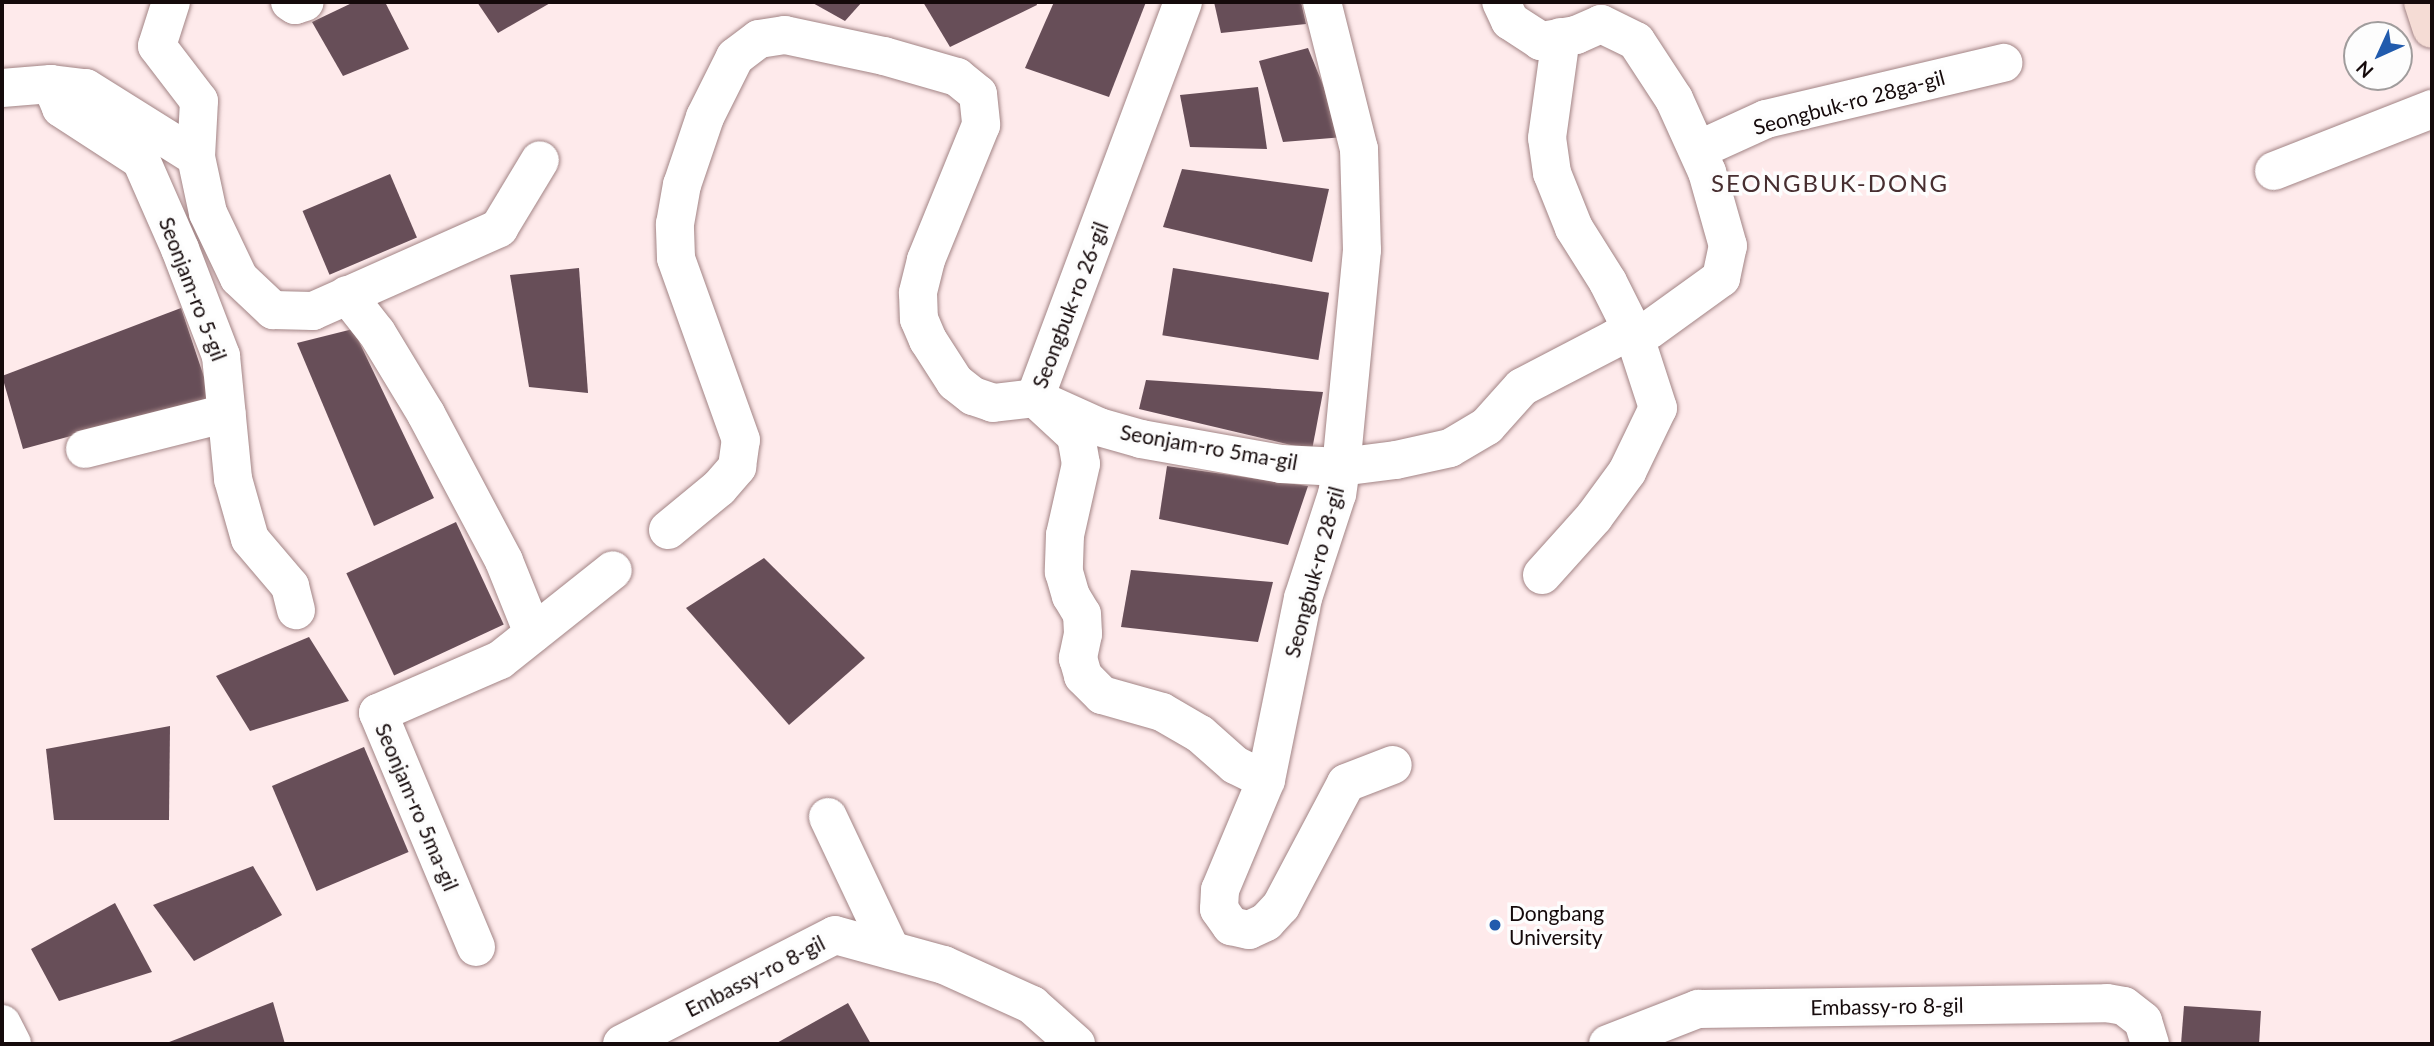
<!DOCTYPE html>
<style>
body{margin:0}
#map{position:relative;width:2434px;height:1046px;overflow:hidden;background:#feeaeb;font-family:Lato,sans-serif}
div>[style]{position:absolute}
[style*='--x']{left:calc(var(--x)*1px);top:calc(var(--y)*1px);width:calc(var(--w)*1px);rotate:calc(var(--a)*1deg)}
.building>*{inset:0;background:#674e58;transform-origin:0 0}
.roads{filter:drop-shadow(0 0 2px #a28485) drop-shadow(0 0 2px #a28485)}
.minor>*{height:38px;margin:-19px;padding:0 19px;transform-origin:19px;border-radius:19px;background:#fff}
.tertiary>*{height:38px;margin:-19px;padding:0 19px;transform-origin:19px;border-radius:19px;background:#fff}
.secondary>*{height:38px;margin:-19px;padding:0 19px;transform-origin:19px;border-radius:19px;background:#f5dcd5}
.dots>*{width:19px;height:19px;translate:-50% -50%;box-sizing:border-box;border:4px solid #fdfdfd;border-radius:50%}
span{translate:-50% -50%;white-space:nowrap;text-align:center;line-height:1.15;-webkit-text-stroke:7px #fdfdfd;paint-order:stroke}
.street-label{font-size:21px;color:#150a0b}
.poi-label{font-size:21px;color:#150a0b}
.left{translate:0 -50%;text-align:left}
.quarter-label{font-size:24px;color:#472e30;letter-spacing:2px}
.frame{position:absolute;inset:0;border:4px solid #150a0b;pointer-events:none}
.north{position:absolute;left:2343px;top:21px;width:70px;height:70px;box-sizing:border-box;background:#fdfdfd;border:2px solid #a09c9c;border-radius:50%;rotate:225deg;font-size:19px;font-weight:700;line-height:28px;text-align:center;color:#150a0b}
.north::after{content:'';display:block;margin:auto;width:24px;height:32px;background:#215bad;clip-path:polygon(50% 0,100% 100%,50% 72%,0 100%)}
</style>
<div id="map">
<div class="building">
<i style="clip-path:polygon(354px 2px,385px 2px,409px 49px,343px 76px,312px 22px)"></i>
<i style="clip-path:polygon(477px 2px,552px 2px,498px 33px)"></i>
<i style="clip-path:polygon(811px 2px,862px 2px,845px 21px)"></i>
<i style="clip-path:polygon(923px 2px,1036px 2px,1037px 5px,950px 47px)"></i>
<i style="clip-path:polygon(1054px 2px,1146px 2px,1109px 97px,1025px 68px)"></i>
<i style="clip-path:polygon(1214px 2px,1301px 2px,1306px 24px,1221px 33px)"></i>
<i style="clip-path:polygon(1308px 48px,1344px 137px,1283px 142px,1259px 61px)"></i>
<i style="clip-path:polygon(1258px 87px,1267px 149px,1190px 147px,1180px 95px)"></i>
<i style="clip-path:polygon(1182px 169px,1329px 189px,1312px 262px,1163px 227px)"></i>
<i style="left:390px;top:174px;width:69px;height:95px;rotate:67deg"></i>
<i style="clip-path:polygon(579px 268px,588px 393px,529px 387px,510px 275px)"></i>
<i style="left:1173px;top:268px;width:158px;height:68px;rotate:9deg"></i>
<i style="clip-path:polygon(181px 308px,211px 398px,23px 449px,2px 376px)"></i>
<i style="clip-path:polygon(353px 329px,434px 498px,374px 526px,297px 343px)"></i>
<i style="clip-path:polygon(1146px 380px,1323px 392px,1312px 450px,1139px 409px)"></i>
<i style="clip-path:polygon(1167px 466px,1308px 486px,1288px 545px,1159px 519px)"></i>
<i style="left:456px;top:522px;width:113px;height:121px;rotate:65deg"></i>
<i style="clip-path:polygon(764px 558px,865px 658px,789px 725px,686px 608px)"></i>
<i style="clip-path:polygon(1131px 570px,1273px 582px,1258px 642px,1121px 627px)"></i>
<i style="clip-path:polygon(309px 637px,349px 701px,250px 731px,216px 676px)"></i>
<i style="clip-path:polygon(170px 726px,169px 820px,54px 820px,46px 749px)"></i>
<i style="left:364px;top:747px;width:114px;height:100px;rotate:67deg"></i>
<i style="clip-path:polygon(253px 866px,282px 915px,194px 961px,153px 905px)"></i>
<i style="clip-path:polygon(115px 903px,152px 972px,59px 1001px,31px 949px)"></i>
<i style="clip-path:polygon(273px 1002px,285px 1044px,164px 1044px)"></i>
<i style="clip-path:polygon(848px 1003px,871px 1044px,775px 1044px)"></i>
<i style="clip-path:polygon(2184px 1006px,2261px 1011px,2259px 1044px,2181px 1044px)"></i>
</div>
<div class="roads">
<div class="minor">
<i style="--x:171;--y:2;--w:46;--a:107.7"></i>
<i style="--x:157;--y:46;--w:69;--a:52.6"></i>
<i style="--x:199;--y:101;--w:56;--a:93.1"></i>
<i style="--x:196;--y:157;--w:57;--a:77.9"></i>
<i style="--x:208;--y:213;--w:72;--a:64.5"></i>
<i style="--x:239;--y:278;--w:47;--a:43.3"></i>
<i style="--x:273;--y:310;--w:40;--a:1.4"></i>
<i style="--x:313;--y:311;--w:204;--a:-24"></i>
<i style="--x:499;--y:228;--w:79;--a:-58.9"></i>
<i style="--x:290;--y:2;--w:6;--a:31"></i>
<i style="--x:295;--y:5;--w:10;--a:-17"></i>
<i style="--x:1183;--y:2;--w:423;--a:110.5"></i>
<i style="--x:1035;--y:398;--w:56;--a:42.8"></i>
<i style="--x:1076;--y:436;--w:28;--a:80"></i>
<i style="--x:1081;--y:464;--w:73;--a:102.7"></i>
<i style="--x:1065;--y:535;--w:37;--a:92"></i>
<i style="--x:1064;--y:572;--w:25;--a:74"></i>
<i style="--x:1071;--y:596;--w:21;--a:59"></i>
<i style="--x:1082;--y:614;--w:20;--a:87"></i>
<i style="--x:1083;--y:634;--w:25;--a:102"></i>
<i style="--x:1078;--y:658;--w:19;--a:74"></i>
<i style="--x:1083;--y:676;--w:27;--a:45"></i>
<i style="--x:1102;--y:695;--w:62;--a:15.8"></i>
<i style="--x:1162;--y:712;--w:44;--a:30.1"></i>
<i style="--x:1200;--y:734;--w:47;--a:41.5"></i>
<i style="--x:1235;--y:765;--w:34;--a:26"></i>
<i style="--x:1322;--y:2;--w:152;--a:75.9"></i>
<i style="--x:1359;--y:149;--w:101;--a:88.3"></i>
<i style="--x:1362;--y:250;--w:218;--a:95.5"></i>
<i style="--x:1341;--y:467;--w:27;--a:98"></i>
<i style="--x:1337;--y:494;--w:109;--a:108.1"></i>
<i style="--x:1303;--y:598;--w:186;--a:101.5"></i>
<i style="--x:1266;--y:780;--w:119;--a:112.7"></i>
<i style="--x:1220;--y:890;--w:19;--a:93"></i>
<i style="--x:1219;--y:909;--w:21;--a:55"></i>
<i style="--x:1231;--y:926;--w:18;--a:13"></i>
<i style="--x:1249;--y:930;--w:19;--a:-25"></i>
<i style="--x:1266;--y:922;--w:22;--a:-47"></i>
<i style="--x:1281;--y:906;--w:139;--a:-62.1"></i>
<i style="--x:1346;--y:783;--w:50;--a:-21"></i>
<i style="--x:51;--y:84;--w:26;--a:67"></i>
<i style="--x:61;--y:108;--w:95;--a:33"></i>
<i style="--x:141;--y:160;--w:97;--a:66.3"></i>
<i style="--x:180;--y:249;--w:115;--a:69"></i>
<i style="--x:221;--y:356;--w:124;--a:84.4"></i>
<i style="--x:233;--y:479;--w:62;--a:74.2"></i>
<i style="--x:250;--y:539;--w:62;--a:49.6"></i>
<i style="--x:290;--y:586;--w:25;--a:76"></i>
<i style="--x:2;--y:88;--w:49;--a:-4.7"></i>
<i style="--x:51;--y:84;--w:35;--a:7"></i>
<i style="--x:86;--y:88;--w:130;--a:32.1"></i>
<i style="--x:1698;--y:150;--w:75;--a:-24.5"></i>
<i style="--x:1766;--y:119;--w:244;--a:-13.3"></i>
<i style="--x:2274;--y:171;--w:170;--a:-21.4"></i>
<i style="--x:347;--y:295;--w:48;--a:51.7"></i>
<i style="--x:377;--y:333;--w:95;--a:58.8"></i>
<i style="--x:426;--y:414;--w:166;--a:62"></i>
<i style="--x:504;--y:561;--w:78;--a:68.1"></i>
<i style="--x:85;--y:449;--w:146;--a:-14.2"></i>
<i style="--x:668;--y:530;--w:66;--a:-39.5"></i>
<i style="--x:719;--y:488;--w:28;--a:-49"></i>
<i style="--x:737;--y:467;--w:27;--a:-82"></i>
<i style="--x:741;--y:440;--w:193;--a:-109.7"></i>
<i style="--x:676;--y:258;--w:34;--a:-92"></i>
<i style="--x:675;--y:224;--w:40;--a:-80"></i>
<i style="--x:682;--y:185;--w:72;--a:-71.3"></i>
<i style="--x:705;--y:117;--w:67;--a:-63.4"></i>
<i style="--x:735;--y:57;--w:30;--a:-37"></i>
<i style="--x:759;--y:39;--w:26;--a:-9"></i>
<i style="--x:785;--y:35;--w:101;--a:12"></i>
<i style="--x:884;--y:56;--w:76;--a:16"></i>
<i style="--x:957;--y:77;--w:27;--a:39"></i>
<i style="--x:978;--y:94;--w:31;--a:84"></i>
<i style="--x:981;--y:125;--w:146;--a:112.2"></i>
<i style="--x:926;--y:260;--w:34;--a:104"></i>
<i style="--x:918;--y:293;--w:26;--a:88"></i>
<i style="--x:919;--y:319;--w:23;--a:67"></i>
<i style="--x:928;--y:340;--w:50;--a:57.3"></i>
<i style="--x:955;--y:382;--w:23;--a:38"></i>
<i style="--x:973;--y:396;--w:21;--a:19"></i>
<i style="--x:993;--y:403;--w:42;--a:-6.8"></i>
<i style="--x:1035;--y:398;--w:70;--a:24.4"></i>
<i style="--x:1099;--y:427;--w:44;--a:15.9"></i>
<i style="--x:1141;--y:439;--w:142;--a:10.1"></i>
<i style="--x:1281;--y:464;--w:60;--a:2.9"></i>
<i style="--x:1341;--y:467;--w:55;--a:-7.3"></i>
<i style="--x:1396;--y:460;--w:55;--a:-12.5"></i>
<i style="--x:1450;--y:448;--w:43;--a:-30.7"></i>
<i style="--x:1487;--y:426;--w:52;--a:-48.1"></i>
<i style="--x:1522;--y:387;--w:106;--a:-27.5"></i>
<i style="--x:1616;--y:338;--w:34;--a:-14"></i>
<i style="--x:1649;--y:330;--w:89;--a:-35.8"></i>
<i style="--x:1721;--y:278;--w:33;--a:-78"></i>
<i style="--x:1728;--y:246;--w:77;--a:-105.8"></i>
<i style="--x:1707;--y:172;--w:80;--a:-114.3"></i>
<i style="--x:1674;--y:99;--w:69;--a:-123.2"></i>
<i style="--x:1636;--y:41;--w:39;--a:-154"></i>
<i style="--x:1601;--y:24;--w:27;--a:156"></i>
<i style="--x:1576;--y:35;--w:36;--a:170"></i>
<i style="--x:1541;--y:41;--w:37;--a:-147"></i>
<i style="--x:1510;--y:21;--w:21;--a:-115"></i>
<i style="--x:1542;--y:575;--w:78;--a:-48.1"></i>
<i style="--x:1594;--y:517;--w:56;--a:-53.7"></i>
<i style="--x:1627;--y:472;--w:71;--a:-64.2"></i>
<i style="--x:1658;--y:408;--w:78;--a:-108"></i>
<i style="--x:1634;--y:334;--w:58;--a:-116.6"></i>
<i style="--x:1608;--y:282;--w:64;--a:-122.2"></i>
<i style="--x:1574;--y:228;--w:59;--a:-111.8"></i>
<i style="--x:1552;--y:173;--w:35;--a:-98"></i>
<i style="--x:1547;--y:138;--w:102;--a:-82.1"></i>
<i style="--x:828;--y:817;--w:147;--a:64.7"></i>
<i style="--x:476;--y:947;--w:254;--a:-112.7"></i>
<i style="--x:378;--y:713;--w:133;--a:-23.5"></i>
<i style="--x:500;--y:660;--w:144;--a:-38.5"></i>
<i style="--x:622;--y:1044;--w:239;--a:-27.1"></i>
<i style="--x:835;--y:935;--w:113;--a:15.4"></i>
<i style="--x:944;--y:965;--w:97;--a:24.4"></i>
<i style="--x:1032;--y:1005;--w:59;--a:41.6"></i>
<i style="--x:1608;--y:1044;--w:97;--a:-21.3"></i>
<i style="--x:1698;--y:1009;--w:409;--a:-0.8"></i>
<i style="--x:2107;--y:1003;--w:17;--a:10"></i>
<i style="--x:2124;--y:1006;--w:24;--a:38"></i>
<i style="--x:2143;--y:1021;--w:24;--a:73"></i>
</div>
<div class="tertiary">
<i style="--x:2;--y:1024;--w:22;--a:63"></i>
</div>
<div class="secondary">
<i style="--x:2423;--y:2;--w:28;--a:72"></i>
</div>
</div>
<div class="dots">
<i style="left:1495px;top:925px;background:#215bad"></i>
</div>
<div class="street-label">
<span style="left:1849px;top:102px;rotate:-15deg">Seongbuk-ro 28ga-gil</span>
<span style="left:193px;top:289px;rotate:69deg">Seonjam-ro 5-gil</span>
<span style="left:1070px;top:305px;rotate:-69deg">Seongbuk-ro 26-gil</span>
<span style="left:1209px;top:447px;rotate:10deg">Seonjam-ro 5ma-gil</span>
<span style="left:1314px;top:572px;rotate:-75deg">Seongbuk-ro 28-gil</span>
<span style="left:417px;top:807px;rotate:67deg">Seonjam-ro 5ma-gil</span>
<span style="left:755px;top:976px;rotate:-27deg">Embassy-ro 8-gil</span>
<span style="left:1887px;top:1006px;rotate:-1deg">Embassy-ro 8-gil</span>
</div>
<div class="poi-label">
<span class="left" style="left:1509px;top:925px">Dongbang<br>University</span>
</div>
<div class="quarter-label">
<span style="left:1830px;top:183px">SEONGBUK-DONG</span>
</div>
<div class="frame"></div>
<div class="north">N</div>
</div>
